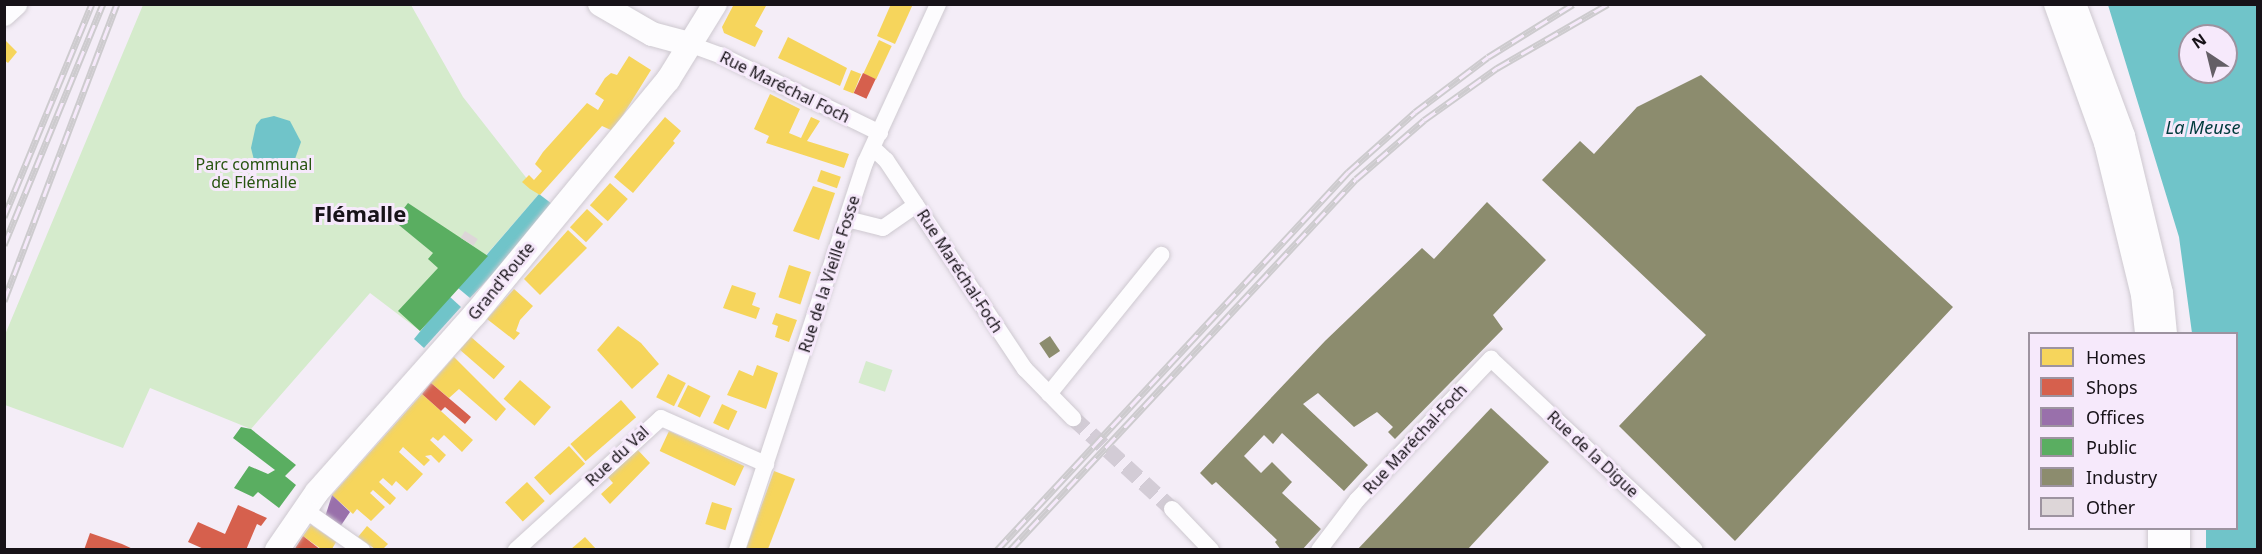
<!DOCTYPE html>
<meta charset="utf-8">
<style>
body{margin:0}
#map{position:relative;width:2262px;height:554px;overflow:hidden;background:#f4edf7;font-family:"Noto Sans",sans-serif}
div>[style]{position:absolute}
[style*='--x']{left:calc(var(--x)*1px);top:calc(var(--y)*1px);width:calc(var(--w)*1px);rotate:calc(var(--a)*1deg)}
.green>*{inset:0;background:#d5ebcc;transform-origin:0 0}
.water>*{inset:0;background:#70c4c9}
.homes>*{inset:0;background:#f6d55c;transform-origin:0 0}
.shops>*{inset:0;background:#d6604d;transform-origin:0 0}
.offices>*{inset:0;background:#9970ab}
.public>*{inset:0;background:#5aae61}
.industry>*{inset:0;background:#8c8c6e;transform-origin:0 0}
.building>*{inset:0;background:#ddd6d8;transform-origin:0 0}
.street-tunnel>*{height:16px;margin-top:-8px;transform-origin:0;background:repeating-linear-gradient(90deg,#d3ccd6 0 16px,transparent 0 24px)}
.roads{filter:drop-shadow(0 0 2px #cec9d0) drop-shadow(0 0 2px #cec9d0)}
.street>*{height:16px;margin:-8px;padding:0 8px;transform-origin:8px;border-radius:8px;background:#fdfcfe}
.secondary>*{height:24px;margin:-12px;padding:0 12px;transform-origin:12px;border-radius:12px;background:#fdfcfe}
.rail>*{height:7px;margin-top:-3.5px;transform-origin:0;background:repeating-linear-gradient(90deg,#f6e9fb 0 14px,#cdcbce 0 28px);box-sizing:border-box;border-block:2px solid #cdcbce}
span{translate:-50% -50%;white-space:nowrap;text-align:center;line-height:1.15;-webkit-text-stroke:6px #f6e9fb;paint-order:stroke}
.street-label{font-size:16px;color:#171218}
.park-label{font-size:16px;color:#285510}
.water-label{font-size:18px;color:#003a3c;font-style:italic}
.district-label{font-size:22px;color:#171218;font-weight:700}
.frame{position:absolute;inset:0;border:6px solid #171218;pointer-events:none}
.legend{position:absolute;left:2028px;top:332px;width:210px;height:198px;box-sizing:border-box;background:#f6e9fb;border:2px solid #9d93a0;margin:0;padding:8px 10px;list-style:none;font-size:18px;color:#171218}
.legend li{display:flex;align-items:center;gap:12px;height:30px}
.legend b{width:30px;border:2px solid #9d93a0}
.north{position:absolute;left:2178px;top:24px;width:60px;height:60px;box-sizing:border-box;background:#f6e9fb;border:2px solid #9d93a0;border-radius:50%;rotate:325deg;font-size:16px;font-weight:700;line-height:24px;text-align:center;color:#171218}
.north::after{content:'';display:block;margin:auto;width:21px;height:27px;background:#645f66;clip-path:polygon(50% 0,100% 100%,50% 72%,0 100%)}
</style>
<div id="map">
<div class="green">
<i style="clip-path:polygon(143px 5px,411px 5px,463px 97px,539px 194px,420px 331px,370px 293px,251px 429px,150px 388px,123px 448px,5px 405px,4px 337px)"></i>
<i style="left:866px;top:361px;width:28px;height:23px;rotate:19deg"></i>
</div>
<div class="water">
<i style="clip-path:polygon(evenodd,2108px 5px,2257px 5px,2257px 549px,2206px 549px,2206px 529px,2236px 528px,2236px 334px,2192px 333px,2179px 237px,2108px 5px,2190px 36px,2226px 36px,2226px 72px,2190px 72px,2190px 36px)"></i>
<i style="clip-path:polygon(274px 116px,290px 121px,301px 142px,295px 159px,282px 168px,266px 168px,254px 160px,251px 148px,256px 125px,261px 119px)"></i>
<i style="clip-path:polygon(539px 194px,556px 207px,470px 298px,458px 288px)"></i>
<i style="clip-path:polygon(449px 296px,461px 307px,424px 348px,414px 339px)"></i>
</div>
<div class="homes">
<i style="clip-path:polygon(734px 4px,767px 4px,755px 26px,763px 31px,755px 47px,724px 33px,722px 27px)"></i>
<i style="clip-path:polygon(891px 4px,913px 4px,895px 44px,877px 36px)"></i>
<i style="clip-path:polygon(788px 37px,847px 68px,840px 86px,778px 58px)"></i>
<i style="clip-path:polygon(4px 39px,17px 52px,8px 63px,4px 60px)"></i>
<i style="left:879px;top:40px;width:14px;height:37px;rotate:25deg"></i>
<i style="clip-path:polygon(629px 56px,651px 70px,613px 131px,602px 126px,540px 195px,530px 189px,522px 182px,529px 175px,534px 180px,542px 171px,535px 164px,543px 152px,587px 103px,598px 110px,604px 100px,595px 94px,605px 78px,611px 73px,617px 75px)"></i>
<i style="left:851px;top:70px;width:11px;height:21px;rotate:22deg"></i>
<i style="clip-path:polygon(770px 94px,800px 109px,789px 133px,801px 138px,811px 117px,820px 121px,807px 141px,849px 154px,844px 168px,766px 143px,769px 136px,754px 129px)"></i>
<i style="clip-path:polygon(665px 117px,681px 131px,673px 141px,675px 143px,633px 193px,614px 177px)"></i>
<i style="left:821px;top:170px;width:21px;height:12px;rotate:19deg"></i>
<i style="left:610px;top:183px;width:24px;height:30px;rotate:42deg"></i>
<i style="clip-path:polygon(813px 186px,835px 193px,819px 240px,793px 231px)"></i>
<i style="left:587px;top:209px;width:22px;height:25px;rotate:43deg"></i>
<i style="clip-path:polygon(568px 230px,587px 248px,540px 295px,524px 279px)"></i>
<i style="left:789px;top:265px;width:23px;height:34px;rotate:18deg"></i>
<i style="clip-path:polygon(732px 285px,756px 293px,752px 305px,760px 308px,756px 319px,723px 308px)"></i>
<i style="clip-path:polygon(514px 289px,533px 306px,520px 320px,516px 331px,520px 333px,514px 340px,487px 319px)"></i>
<i style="clip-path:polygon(776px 313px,797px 320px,789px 342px,775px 337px,778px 326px,772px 324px)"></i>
<i style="clip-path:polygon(618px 326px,641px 343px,659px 364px,632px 389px,597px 350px)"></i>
<i style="left:471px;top:337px;width:45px;height:17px;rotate:41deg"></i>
<i style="clip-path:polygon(454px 357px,506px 409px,496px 421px,459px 389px,449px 398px,431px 383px)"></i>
<i style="clip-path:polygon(757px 365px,778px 373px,766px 409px,727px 395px,739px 370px,753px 376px)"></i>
<i style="left:668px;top:374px;width:20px;height:26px;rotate:27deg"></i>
<i style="left:520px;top:380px;width:41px;height:25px;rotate:41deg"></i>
<i style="left:688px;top:385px;width:25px;height:24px;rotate:26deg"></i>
<i style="clip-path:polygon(422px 394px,473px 440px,462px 452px,444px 435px,438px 441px,433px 437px,430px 440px,446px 455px,439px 463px,431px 455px,425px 456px,430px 460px,424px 466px,403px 447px,399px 452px,423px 474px,407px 491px,396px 481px,392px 486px,383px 478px,379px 482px,396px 498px,390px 505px,373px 490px,370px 493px,385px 507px,371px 521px,357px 509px,353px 514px,332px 495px)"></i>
<i style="left:621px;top:400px;width:23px;height:67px;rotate:49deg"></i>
<i style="left:722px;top:404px;width:17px;height:21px;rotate:25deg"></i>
<i style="left:669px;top:431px;width:83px;height:22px;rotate:25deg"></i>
<i style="left:569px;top:446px;width:24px;height:47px;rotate:48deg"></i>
<i style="clip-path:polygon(636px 448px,650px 463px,610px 504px,601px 494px,613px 483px,606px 475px)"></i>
<i style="clip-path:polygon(774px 471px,795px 479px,768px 549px,746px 549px)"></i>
<i style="left:527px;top:482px;width:26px;height:30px;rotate:47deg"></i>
<i style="left:712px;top:502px;width:21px;height:23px;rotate:17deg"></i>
<i style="clip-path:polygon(311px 525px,336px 542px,332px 549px,321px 549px,303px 536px)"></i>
<i style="clip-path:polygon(367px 526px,388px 544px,383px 549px,375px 549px,358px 537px)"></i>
<i style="clip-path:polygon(585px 537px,596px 549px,571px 549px)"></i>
</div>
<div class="shops">
<i style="left:863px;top:73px;width:14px;height:22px;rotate:25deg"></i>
<i style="clip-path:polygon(431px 383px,471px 417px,465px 424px,445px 407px,441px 411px,422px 394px)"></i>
<i style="clip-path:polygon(238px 505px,267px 518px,261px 526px,257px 524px,246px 550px,206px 550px,188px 542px,198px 522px,225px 534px)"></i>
<i style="clip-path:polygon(90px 533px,122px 544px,135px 550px,84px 550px)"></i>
<i style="clip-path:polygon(303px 536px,321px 550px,294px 550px)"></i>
</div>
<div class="offices">
<i style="clip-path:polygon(332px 495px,350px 512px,340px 527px,325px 517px)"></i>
</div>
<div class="public">
<i style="clip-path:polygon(408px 203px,488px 256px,420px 331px,398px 311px,438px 268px,428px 259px,433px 253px,394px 221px)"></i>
<i style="clip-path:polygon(241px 427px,251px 429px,296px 465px,285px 476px,296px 485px,279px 508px,258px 492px,253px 497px,234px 488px,249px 466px,268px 474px,275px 470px,233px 438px)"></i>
</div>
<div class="industry">
<i style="clip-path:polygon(1701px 75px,1953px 307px,1735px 541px,1619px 426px,1706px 335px,1542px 180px,1580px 141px,1594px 154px,1637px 107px)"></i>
<i style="clip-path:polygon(1487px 202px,1546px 260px,1493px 315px,1503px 329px,1395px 439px,1388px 432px,1393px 427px,1377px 412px,1354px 427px,1318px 393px,1303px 404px,1368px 465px,1344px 491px,1282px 433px,1273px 444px,1264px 435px,1244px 456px,1261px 473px,1272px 462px,1292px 482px,1282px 493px,1321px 529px,1302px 550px,1281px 550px,1275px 542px,1277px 540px,1216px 482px,1212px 485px,1200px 473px,1325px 341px,1422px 248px,1434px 259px)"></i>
<i style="left:1050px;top:336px;width:18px;height:13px;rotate:56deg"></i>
<i style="clip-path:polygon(1491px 408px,1549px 462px,1467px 550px,1357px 550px)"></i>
</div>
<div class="building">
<i style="left:465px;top:231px;width:15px;height:8px;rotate:32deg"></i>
</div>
<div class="street-tunnel">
<i style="--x:1073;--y:418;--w:134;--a:42.6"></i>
</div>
<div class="roads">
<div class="street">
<i style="--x:689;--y:44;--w:33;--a:20"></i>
<i style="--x:720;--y:55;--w:178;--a:26"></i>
<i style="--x:873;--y:148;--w:18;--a:43"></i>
<i style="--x:886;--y:160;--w:251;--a:56.4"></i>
<i style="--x:1025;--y:369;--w:69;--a:45.6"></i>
<i style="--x:847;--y:219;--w:37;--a:14"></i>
<i style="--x:883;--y:228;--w:40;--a:-34.9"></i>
<i style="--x:1049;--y:394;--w:179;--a:-51.1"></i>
<i style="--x:1172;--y:509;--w:57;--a:46.4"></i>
<i style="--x:305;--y:510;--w:70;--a:35.1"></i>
<i style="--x:516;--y:550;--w:196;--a:-42.3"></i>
<i style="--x:661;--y:418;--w:115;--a:23.7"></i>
<i style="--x:737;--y:550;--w:408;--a:-71.7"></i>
<i style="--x:865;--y:163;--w:175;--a:-65.3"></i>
<i style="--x:1319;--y:550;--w:63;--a:-52.8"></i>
<i style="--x:1357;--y:500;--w:195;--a:-46.5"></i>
<i style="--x:1491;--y:359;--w:279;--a:43.1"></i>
</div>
<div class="secondary">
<i style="--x:600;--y:4;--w:60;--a:30"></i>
<i style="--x:652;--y:34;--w:38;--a:15"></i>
<i style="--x:2056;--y:4;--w:148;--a:70.2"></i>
<i style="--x:2106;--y:143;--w:156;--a:76.3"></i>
<i style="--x:2143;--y:295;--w:39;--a:84"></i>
<i style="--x:2074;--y:4;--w:141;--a:69.6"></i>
<i style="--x:2123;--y:136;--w:162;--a:76.4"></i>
<i style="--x:2161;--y:293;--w:41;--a:84.4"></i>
<i style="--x:4;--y:14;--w:15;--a:-42"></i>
<i style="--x:277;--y:550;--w:70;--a:-55.4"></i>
<i style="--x:317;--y:492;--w:238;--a:-48.4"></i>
<i style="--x:475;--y:314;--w:303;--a:-50.5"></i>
<i style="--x:668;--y:80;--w:89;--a:-58.3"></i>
<i style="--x:2160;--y:550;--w:22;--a:-90"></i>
<i style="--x:2178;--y:550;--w:22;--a:-90"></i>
</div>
</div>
<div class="rail">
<i style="--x:4;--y:217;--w:230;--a:-67.6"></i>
<i style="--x:4;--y:245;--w:261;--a:-67.7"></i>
<i style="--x:4;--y:301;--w:318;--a:-69.2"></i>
<i style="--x:997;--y:550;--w:516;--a:-47.12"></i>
<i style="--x:1348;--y:172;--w:90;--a:-41.8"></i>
<i style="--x:1415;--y:112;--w:91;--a:-37"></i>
<i style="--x:1488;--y:57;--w:100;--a:-31.9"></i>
<i style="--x:1010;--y:550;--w:507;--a:-47"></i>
<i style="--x:1356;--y:179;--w:90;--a:-40.9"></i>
<i style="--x:1424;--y:120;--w:90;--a:-35.5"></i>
<i style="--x:1497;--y:68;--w:128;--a:-30"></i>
</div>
<div class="street-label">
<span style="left:785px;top:87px;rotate:26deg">Rue Maréchal Foch</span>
<span style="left:960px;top:271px;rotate:57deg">Rue Maréchal-Foch</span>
<span style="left:829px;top:274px;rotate:-72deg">Rue de la Vieille Fosse</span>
<span style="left:501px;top:281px;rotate:-51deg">Grand'Route</span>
<span style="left:1415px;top:439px;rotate:-47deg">Rue Maréchal-Foch</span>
<span style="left:1593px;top:454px;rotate:43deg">Rue de la Digue</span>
<span style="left:617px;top:456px;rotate:-43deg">Rue du Val</span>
</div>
<div class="park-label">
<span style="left:254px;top:173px">Parc communal<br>de Flémalle</span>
</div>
<div class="water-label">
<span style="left:2203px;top:127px">La Meuse</span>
</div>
<div class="district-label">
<span style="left:360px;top:214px">Flémalle</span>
</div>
<div class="frame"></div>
<ul class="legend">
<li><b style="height:16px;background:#f6d55c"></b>Homes</li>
<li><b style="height:16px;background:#d6604d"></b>Shops</li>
<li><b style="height:16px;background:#9970ab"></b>Offices</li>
<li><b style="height:16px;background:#5aae61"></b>Public</li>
<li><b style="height:16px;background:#8c8c6e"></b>Industry</li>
<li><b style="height:16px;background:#ddd6d8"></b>Other</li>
</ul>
<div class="north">N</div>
</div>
